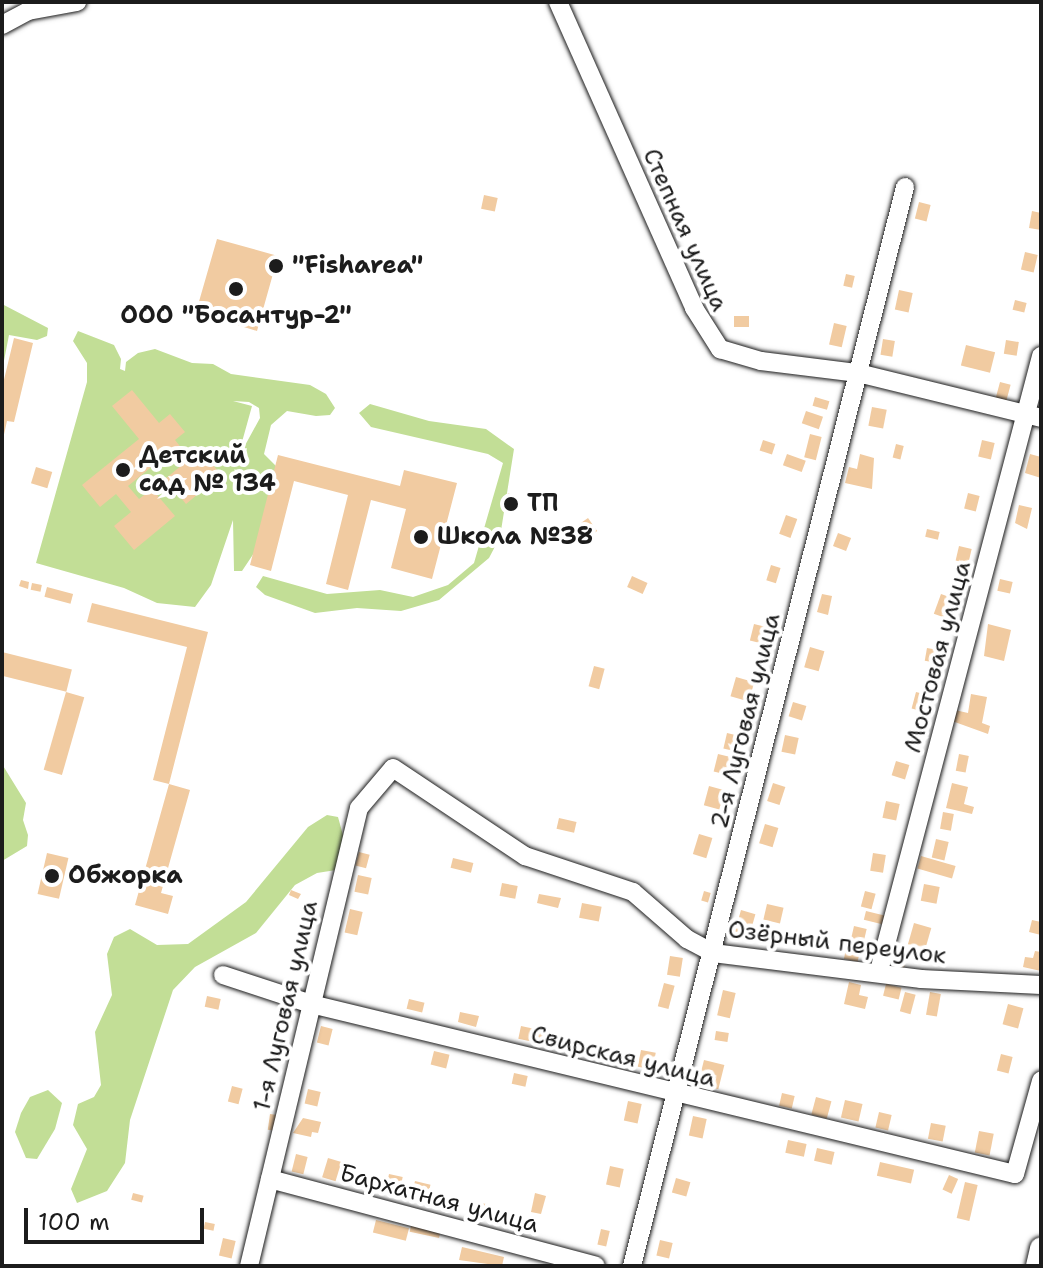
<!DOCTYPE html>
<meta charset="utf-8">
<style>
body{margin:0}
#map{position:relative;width:1043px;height:1268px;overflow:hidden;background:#fff;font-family:"Shantell Sans",sans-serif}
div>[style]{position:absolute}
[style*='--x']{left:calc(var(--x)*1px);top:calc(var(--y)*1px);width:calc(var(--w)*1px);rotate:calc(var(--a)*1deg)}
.green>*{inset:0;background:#c2de96}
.building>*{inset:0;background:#f1cba1;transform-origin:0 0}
.roads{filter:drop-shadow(0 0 2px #1c1c1c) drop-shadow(0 0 2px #1c1c1c)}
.minor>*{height:18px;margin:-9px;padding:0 9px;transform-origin:9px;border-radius:9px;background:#fff}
.major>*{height:22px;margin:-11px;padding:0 11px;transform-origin:11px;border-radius:11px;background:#fff}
.dots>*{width:22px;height:22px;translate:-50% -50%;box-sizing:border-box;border:4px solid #fff;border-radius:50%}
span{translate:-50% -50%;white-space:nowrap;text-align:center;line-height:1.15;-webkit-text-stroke:8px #fff;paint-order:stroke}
.street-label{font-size:24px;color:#1c1c1c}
.poi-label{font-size:24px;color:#1c1c1c;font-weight:700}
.left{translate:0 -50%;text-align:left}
.frame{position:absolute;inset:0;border:4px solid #1c1c1c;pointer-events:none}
.scale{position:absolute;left:24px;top:1208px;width:180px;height:36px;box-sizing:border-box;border:4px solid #1c1c1c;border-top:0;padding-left:10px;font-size:24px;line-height:28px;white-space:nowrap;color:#1c1c1c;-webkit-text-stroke:6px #fff;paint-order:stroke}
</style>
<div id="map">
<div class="green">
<i style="clip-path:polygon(2px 304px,48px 328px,47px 336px,37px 340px,9px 335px,2px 371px)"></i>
<i style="clip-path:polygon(evenodd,78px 331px,114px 345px,121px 359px,120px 369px,125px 371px,126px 362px,138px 353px,155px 349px,192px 363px,213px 364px,231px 374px,310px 385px,326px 394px,335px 408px,330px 415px,316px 416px,287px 411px,271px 425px,264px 454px,278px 468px,256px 550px,242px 571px,234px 571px,233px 520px,211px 585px,195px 607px,157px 603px,124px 588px,36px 563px,87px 382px,87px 363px,73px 341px,78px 331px,233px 401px,249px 402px,259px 408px,260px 418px,237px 460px,252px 406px,233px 401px)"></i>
<i style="clip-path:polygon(370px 404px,429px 421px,486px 429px,514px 449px,500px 537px,489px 558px,439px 600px,401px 611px,357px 608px,315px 613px,265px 595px,256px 587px,263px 576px,327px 594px,380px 590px,413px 597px,448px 585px,474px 563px,503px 463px,488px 454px,371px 427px,359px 413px)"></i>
<i style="clip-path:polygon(2px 764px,26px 803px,23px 820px,28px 835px,27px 846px,2px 861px)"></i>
<i style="clip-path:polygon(327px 815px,338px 817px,346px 846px,336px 870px,317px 873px,295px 885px,256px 933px,195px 967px,173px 990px,130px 1120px,125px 1163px,107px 1191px,77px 1203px,71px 1189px,87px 1149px,73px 1125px,78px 1104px,94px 1097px,101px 1085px,95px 1032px,112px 995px,107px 954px,114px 937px,130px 929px,157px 945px,188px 944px,246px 902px,308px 827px)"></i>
<i style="clip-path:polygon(48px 1090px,62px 1103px,55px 1129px,37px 1159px,26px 1158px,15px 1132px,21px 1113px,30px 1097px)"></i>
</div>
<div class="building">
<i style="left:484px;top:195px;width:14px;height:14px;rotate:12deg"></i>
<i style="left:919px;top:202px;width:12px;height:17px;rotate:14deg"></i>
<i style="clip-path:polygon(1032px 211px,1041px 213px,1041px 230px,1029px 228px)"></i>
<i style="clip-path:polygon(217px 239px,278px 256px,257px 331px,234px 324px,236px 316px,198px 305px)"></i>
<i style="left:1025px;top:252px;width:13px;height:18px;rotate:13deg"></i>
<i style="left:846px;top:274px;width:9px;height:12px;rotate:13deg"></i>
<i style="left:899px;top:290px;width:14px;height:20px;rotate:12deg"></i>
<i style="left:1015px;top:300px;width:12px;height:10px;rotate:14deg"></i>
<i style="left:734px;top:316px;width:15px;height:11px"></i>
<i style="left:834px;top:323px;width:13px;height:22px;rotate:13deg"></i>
<i style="clip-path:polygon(14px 338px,33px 343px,14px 422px,7px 421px,3px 439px,2px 388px)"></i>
<i style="left:883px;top:339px;width:12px;height:16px;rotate:9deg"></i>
<i style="left:1006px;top:340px;width:13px;height:14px;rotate:9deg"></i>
<i style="left:966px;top:345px;width:30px;height:21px;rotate:14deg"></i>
<i style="left:1000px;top:382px;width:11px;height:16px;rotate:15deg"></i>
<i style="clip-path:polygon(132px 390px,159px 423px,170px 414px,185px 432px,175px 440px,195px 465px,206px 456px,221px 475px,186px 504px,165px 479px,182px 465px,171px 451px,128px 486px,139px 499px,152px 489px,175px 516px,134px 550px,114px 526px,131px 512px,116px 494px,100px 507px,82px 485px,139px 439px,112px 406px)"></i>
<i style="left:815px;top:397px;width:15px;height:9px;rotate:16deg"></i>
<i style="left:872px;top:407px;width:15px;height:19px;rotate:11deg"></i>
<i style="left:806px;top:411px;width:18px;height:13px;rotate:19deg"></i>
<i style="left:810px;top:434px;width:12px;height:24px;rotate:14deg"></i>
<i style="left:763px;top:440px;width:13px;height:11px;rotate:18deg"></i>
<i style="left:982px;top:440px;width:13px;height:17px;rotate:13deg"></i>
<i style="left:896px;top:444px;width:8px;height:14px;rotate:14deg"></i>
<i style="left:787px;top:454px;width:20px;height:12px;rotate:20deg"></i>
<i style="clip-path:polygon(860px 454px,874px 458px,872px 489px,845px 483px,849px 467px,857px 469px)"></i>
<i style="clip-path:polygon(1030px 454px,1041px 457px,1041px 478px,1025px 473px)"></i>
<i style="clip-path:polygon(278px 455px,400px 486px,404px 470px,457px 483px,432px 579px,391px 568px,406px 509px,371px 500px,348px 590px,326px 584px,348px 495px,294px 481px,271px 571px,250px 565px)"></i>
<i style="left:36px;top:467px;width:17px;height:17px;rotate:17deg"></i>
<i style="left:508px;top:493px;width:10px;height:19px;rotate:17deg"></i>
<i style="left:968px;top:493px;width:12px;height:16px;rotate:14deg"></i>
<i style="clip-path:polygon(1019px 505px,1032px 508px,1027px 529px,1015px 523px)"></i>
<i style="left:786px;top:515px;width:12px;height:20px;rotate:20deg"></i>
<i style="left:588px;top:518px;width:16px;height:22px;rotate:55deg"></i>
<i style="left:927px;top:529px;width:13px;height:8px;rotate:13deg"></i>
<i style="left:838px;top:533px;width:14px;height:14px;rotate:21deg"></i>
<i style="left:959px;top:546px;width:13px;height:15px;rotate:13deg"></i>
<i style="left:771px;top:565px;width:10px;height:16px;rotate:17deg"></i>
<i style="left:632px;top:576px;width:17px;height:12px;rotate:24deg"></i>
<i style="left:1000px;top:579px;width:13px;height:12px;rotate:13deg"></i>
<i style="clip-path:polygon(21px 580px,29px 582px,28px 589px,19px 586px)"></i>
<i style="left:32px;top:583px;width:10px;height:7px;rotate:11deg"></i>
<i style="left:47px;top:587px;width:27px;height:10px;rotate:15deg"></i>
<i style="clip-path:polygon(822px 594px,832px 596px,828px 615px,817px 612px)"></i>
<i style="left:941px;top:594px;width:12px;height:21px;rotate:20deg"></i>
<i style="clip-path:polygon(92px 603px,208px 632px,169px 784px,153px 780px,187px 647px,87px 622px)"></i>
<i style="left:754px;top:624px;width:16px;height:17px;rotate:14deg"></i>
<i style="clip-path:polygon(988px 624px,1011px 630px,1004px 661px,984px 656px)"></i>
<i style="left:810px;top:647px;width:15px;height:21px;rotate:16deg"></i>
<i style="left:927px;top:648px;width:11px;height:13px;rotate:10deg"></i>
<i style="left:2px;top:652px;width:72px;height:23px;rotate:14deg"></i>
<i style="left:594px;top:666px;width:11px;height:21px;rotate:15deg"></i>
<i style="left:736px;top:677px;width:19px;height:20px;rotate:16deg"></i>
<i style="left:66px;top:692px;width:19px;height:81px;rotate:16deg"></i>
<i style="left:916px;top:692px;width:11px;height:17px;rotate:15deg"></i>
<i style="clip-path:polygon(971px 694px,987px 697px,982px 723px,990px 726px,988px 734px,952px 721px,955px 710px,968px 713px)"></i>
<i style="left:793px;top:702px;width:14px;height:15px;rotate:17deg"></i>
<i style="left:727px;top:733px;width:13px;height:16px;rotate:13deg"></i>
<i style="left:785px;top:735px;width:14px;height:17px;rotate:12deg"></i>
<i style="left:718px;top:754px;width:16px;height:18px;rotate:14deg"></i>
<i style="left:959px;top:754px;width:10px;height:17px;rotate:11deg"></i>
<i style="left:896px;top:761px;width:14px;height:15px;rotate:17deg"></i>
<i style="left:773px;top:783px;width:13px;height:19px;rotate:18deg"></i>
<i style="clip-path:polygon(952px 783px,968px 787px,964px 804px,974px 807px,972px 814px,946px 808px)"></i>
<i style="clip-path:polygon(169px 784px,190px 790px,161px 893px,173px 896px,168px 914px,135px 905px)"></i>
<i style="left:709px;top:786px;width:16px;height:20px;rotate:15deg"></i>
<i style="left:886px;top:801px;width:14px;height:17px;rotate:12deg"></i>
<i style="left:943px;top:812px;width:11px;height:17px;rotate:10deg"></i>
<i style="left:559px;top:818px;width:18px;height:11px;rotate:13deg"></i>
<i style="left:765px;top:824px;width:14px;height:20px;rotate:17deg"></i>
<i style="left:699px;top:834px;width:14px;height:21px;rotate:17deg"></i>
<i style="left:936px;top:839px;width:13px;height:19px;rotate:13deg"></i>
<i style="left:359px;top:852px;width:11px;height:14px;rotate:15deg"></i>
<i style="left:47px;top:853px;width:22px;height:42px;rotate:13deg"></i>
<i style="left:873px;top:853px;width:13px;height:18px;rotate:9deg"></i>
<i style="left:921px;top:856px;width:36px;height:13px;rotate:16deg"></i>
<i style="left:453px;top:858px;width:21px;height:10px;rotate:14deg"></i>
<i style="left:358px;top:875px;width:14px;height:17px;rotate:12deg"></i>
<i style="left:502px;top:883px;width:16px;height:13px;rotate:11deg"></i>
<i style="left:924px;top:884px;width:16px;height:17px;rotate:11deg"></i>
<i style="clip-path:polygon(291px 890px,301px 894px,298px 899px,289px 895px)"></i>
<i style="left:704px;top:891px;width:7px;height:10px;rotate:16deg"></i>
<i style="left:865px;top:891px;width:11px;height:16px;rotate:15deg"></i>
<i style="clip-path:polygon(539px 894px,561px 898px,558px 908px,537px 903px)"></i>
<i style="left:582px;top:903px;width:20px;height:15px;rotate:11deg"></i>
<i style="left:767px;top:904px;width:17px;height:16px;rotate:13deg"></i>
<i style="left:350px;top:909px;width:13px;height:24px;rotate:13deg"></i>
<i style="left:741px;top:910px;width:15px;height:28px;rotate:16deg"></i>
<i style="left:866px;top:911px;width:21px;height:9px;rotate:14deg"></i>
<i style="clip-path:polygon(1032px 920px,1041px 922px,1041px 935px,1029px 932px)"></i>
<i style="left:914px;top:923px;width:18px;height:22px;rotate:16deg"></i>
<i style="left:854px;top:926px;width:13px;height:14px;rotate:13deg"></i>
<i style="left:846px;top:949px;width:14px;height:10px;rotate:12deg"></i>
<i style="left:895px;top:949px;width:13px;height:18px;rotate:13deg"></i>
<i style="clip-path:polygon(1035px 951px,1041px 952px,1041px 971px,1023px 967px,1025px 957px,1033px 958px)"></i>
<i style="left:670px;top:956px;width:13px;height:19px;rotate:9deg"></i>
<i style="clip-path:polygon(849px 982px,861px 985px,859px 995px,868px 997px,865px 1009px,844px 1004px)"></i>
<i style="left:664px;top:983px;width:11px;height:24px;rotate:15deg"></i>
<i style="left:886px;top:984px;width:16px;height:12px;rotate:14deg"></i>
<i style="left:723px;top:990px;width:13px;height:26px;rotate:13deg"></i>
<i style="left:905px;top:992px;width:11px;height:20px;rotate:15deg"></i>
<i style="left:930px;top:992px;width:11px;height:23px;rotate:10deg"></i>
<i style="left:207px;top:996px;width:14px;height:11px;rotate:12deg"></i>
<i style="left:409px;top:999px;width:16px;height:10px;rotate:14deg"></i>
<i style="left:1008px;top:1004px;width:16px;height:21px;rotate:15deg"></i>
<i style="left:279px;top:1012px;width:14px;height:18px;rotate:12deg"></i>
<i style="clip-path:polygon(460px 1012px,479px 1016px,476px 1027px,458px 1022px)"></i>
<i style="left:321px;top:1026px;width:12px;height:17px;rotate:14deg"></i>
<i style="left:521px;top:1026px;width:30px;height:13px;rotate:12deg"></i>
<i style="left:716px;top:1031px;width:13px;height:9px;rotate:9deg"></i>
<i style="left:641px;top:1050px;width:15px;height:17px;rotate:11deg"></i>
<i style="left:434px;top:1051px;width:16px;height:14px;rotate:14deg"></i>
<i style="left:1001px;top:1054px;width:12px;height:17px;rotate:14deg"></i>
<i style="left:704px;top:1060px;width:21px;height:25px;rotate:14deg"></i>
<i style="left:514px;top:1073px;width:14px;height:11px;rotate:12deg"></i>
<i style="left:232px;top:1086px;width:11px;height:16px;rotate:15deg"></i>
<i style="left:308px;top:1089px;width:13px;height:15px;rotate:13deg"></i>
<i style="left:782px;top:1093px;width:13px;height:13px;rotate:13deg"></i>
<i style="left:816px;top:1097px;width:16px;height:18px;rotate:15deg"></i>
<i style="left:845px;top:1100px;width:18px;height:18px;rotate:13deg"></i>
<i style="left:628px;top:1101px;width:14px;height:20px;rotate:12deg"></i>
<i style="left:879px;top:1112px;width:13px;height:16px;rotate:13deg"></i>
<i style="left:270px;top:1114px;width:7px;height:16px;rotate:8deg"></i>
<i style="left:693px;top:1116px;width:14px;height:20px;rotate:12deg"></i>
<i style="clip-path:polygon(303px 1118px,321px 1122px,318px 1133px,312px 1132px,311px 1137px,293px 1133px)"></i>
<i style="left:931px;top:1123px;width:15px;height:16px;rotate:11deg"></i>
<i style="left:979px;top:1131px;width:15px;height:22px;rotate:11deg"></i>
<i style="left:788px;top:1140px;width:19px;height:13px;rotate:12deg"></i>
<i style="left:817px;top:1148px;width:18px;height:13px;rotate:13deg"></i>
<i style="left:296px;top:1154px;width:12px;height:18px;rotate:14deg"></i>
<i style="left:328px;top:1158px;width:14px;height:20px;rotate:17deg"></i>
<i style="left:880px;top:1162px;width:35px;height:14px;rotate:13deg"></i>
<i style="left:610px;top:1166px;width:14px;height:19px;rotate:12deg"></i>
<i style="left:389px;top:1174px;width:14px;height:14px;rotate:12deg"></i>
<i style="left:949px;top:1175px;width:10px;height:16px;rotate:24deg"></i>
<i style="left:676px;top:1178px;width:15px;height:15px;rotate:16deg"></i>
<i style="left:415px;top:1181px;width:16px;height:13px;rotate:14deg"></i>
<i style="left:965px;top:1182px;width:13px;height:37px;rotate:13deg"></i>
<i style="left:133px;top:1193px;width:11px;height:7px;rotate:15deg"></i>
<i style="clip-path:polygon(535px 1193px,546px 1196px,541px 1214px,531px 1212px)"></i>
<i style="left:472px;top:1201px;width:19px;height:10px;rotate:12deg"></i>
<i style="left:376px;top:1220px;width:34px;height:13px;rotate:14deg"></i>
<i style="left:412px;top:1221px;width:30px;height:11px;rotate:12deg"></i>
<i style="left:205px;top:1222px;width:10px;height:7px;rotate:11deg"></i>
<i style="left:601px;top:1229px;width:9px;height:16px;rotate:13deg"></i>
<i style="left:223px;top:1238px;width:13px;height:18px;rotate:13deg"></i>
<i style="left:660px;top:1240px;width:13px;height:16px;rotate:13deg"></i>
<i style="clip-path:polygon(462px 1247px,504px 1257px,502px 1266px,459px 1260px)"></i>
</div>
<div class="roads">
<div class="minor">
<i style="--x:558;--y:2;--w:335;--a:66"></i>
<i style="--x:694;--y:308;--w:49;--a:57.6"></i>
<i style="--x:720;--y:349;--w:43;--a:16.3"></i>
<i style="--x:761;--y:361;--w:98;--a:7.1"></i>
<i style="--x:858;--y:373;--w:188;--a:13.8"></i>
<i style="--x:2;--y:25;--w:30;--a:-28"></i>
<i style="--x:28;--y:11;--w:50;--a:-10.4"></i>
<i style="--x:879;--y:971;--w:636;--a:-75.24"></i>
<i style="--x:223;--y:975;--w:93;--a:18.2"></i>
<i style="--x:311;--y:1004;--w:724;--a:13.58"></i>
<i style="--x:1015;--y:1174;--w:97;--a:-74.4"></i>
<i style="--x:270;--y:1179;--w:337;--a:14.9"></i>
<i style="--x:249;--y:1266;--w:471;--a:-76.5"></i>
<i style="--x:359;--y:808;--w:52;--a:-49.6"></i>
<i style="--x:393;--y:768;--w:159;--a:33.7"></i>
<i style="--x:525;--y:856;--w:114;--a:18.4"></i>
<i style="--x:633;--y:892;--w:72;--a:41"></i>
<i style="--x:687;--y:939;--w:30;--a:28"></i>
<i style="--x:713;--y:953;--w:210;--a:7.1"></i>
<i style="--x:921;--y:979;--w:120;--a:2.9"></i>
<i style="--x:632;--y:1266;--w:1113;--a:-75.8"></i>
</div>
<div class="major">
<i style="--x:1037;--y:1266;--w:18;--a:-77"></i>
</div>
</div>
<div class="dots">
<i style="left:276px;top:266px;background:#1c1c1c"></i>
<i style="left:236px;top:289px;background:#1c1c1c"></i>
<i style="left:123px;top:470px;background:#1c1c1c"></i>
<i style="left:511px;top:504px;background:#1c1c1c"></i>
<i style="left:421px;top:537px;background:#1c1c1c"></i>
<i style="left:52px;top:876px;background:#1c1c1c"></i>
</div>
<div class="street-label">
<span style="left:685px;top:230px;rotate:66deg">Степная улица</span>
<span style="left:938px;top:657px;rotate:-75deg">Мостовая улица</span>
<span style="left:746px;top:721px;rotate:-76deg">2-я Луговая улица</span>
<span style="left:837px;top:943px;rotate:7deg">Озёрный переулок</span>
<span style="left:286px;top:1006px;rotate:-77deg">1-я Луговая улица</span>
<span style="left:623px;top:1057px;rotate:14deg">Свирская улица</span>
<span style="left:439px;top:1199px;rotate:15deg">Бархатная улица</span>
</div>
<div class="poi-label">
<span class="left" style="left:292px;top:266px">"Fisharea"</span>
<span style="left:236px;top:316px">ООО "Босантур-2"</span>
<span class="left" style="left:139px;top:470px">Детский<br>сад № 134</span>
<span class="left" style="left:527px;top:504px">ТП</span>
<span class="left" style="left:437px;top:537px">Школа №38</span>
<span class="left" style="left:68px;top:876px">Обжорка</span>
</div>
<div class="frame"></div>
<div class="scale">100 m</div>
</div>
